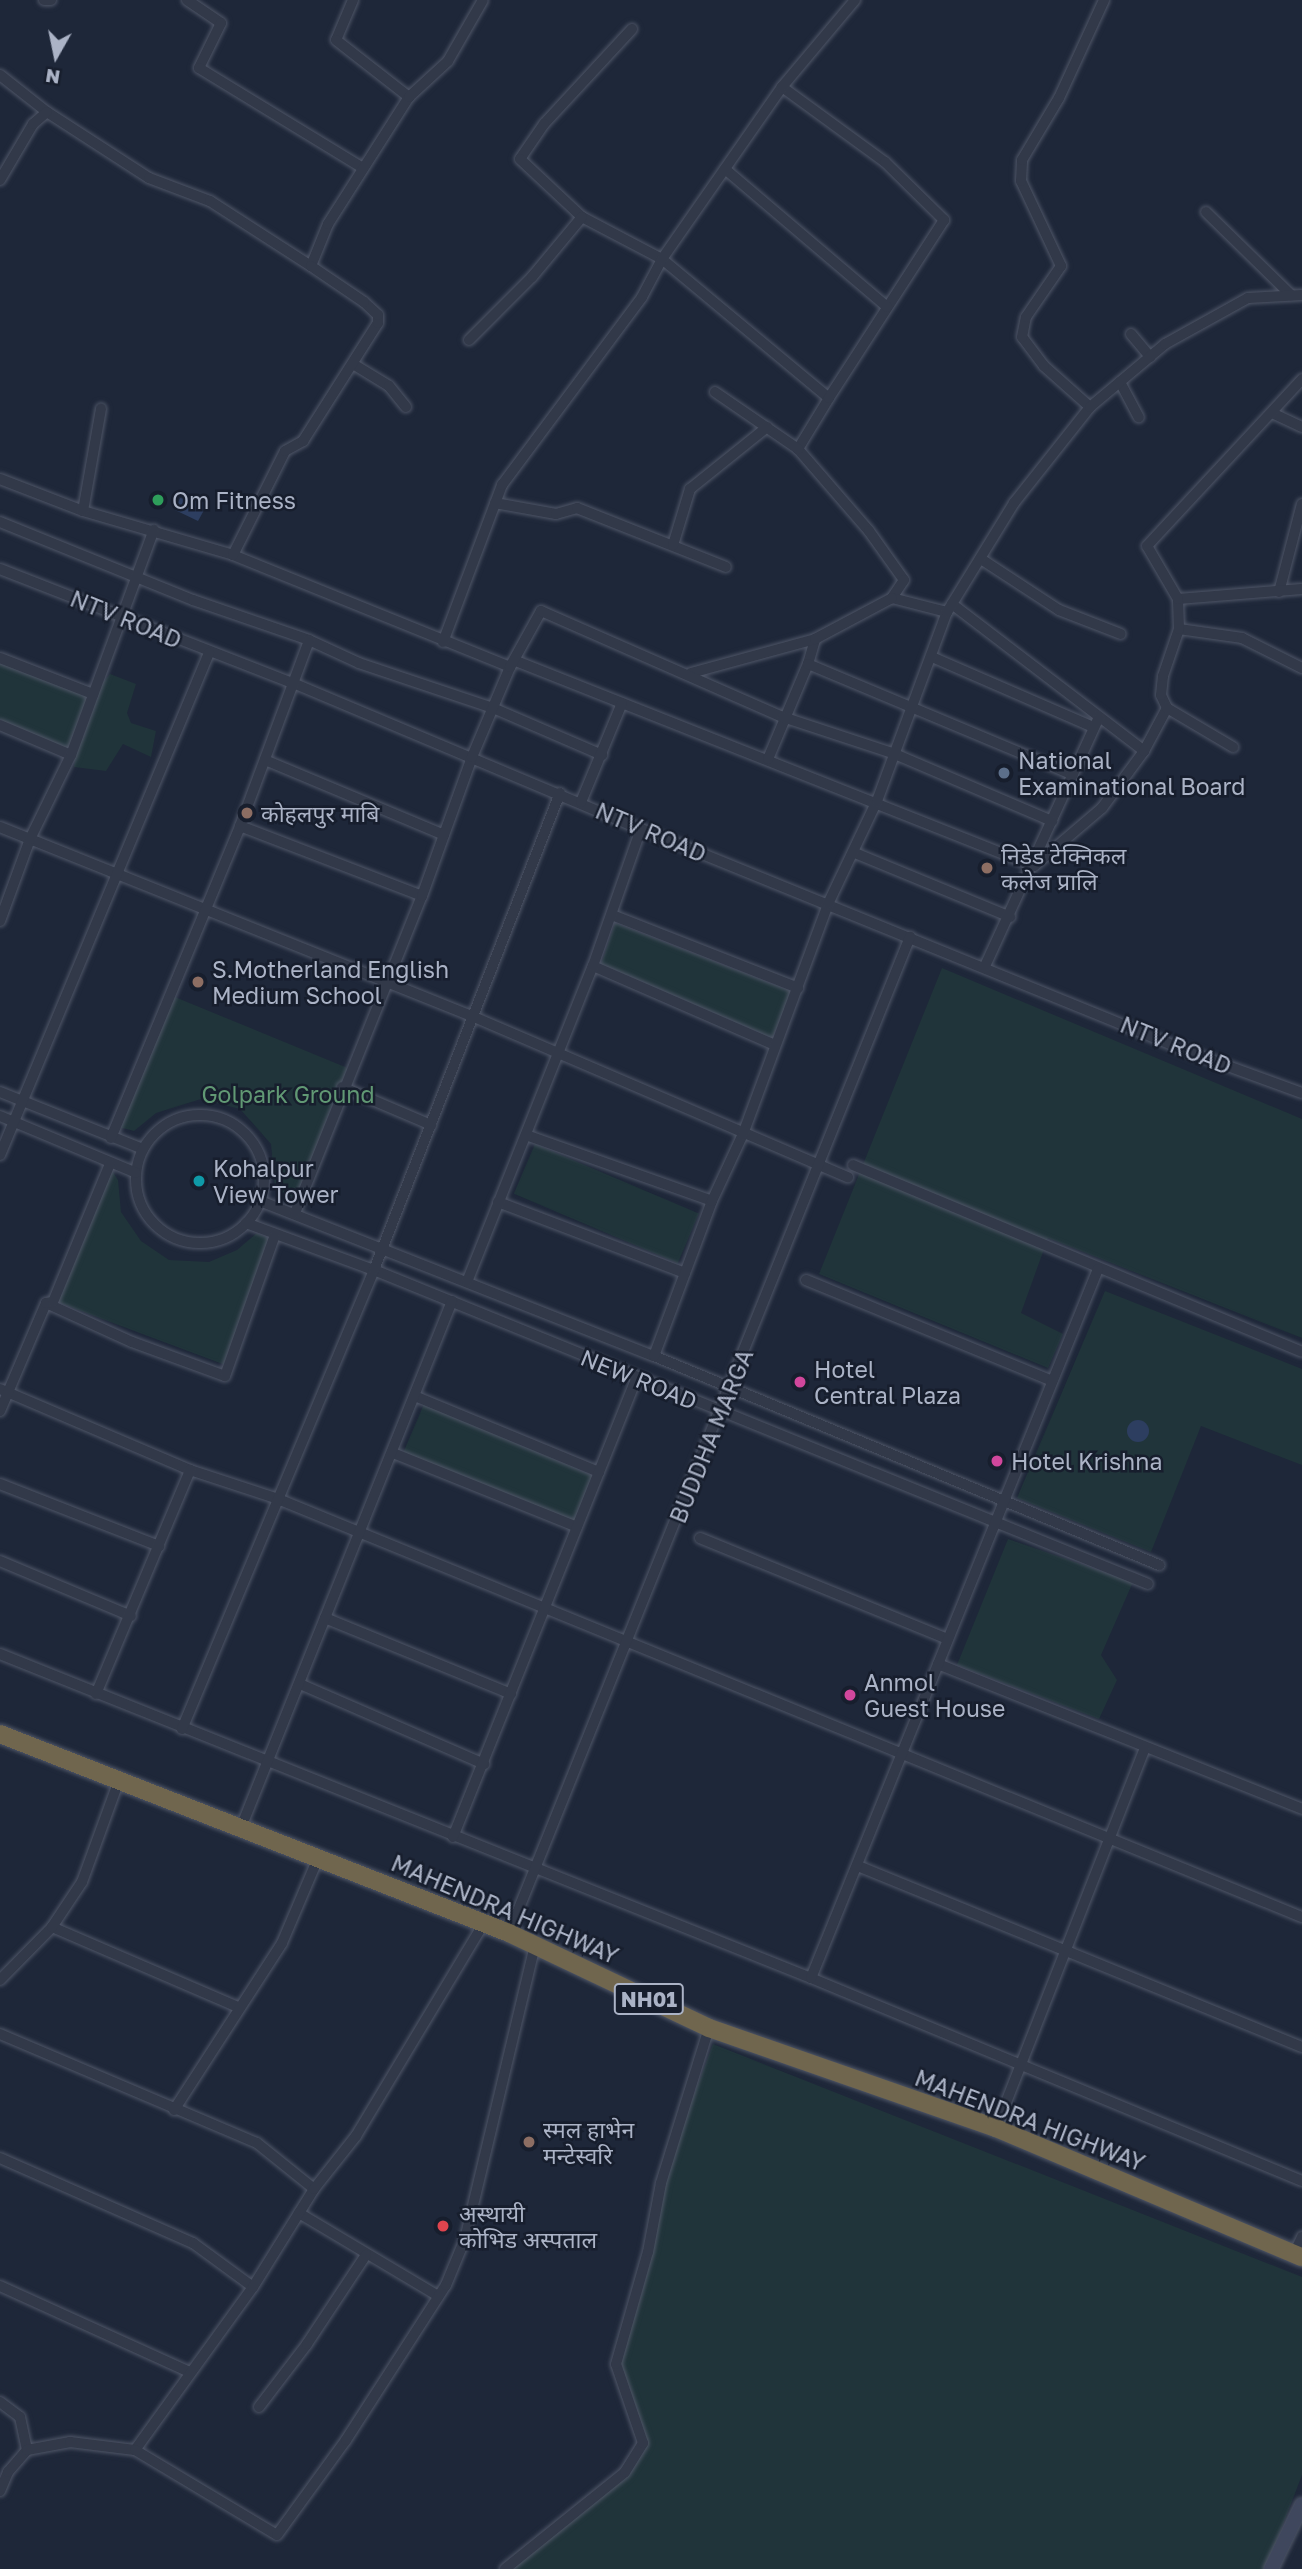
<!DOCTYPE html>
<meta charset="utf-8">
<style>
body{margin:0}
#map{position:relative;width:1302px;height:2569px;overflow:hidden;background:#1e2739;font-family:"Golos Text","Noto Sans Devanagari",sans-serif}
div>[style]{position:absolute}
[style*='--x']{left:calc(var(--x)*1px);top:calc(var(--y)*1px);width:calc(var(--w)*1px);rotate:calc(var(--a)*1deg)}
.green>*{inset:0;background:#20343a;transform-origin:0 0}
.water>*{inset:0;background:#2d3e60}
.round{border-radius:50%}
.roads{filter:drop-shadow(0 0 2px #4f5667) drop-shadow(0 0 2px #4f5667)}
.street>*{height:10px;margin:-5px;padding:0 5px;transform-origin:5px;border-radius:5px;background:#323949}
.street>.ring{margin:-5px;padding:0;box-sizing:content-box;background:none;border:10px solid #323949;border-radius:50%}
.secondary>*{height:14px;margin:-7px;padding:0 7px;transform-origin:7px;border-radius:7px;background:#3f475d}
.highway>*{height:18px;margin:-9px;padding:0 9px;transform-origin:9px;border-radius:9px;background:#70664e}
.dots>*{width:19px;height:19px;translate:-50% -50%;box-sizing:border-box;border:4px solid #171e2d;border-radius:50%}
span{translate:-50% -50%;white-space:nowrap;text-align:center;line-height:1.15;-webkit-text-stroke:5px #171e2d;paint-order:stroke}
.shield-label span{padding:2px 5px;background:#171e2d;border:2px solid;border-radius:5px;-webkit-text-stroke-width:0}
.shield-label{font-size:21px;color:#abb3c6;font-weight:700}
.poi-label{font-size:23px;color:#abb3c6}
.left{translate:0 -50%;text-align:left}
.street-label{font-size:23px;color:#abb3c6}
.park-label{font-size:23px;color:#619974}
.north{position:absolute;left:21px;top:21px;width:70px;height:70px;-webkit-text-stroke:5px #171e2d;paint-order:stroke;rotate:189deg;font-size:19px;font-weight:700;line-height:28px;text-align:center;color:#abb3c6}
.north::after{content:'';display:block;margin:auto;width:24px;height:32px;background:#abb3c6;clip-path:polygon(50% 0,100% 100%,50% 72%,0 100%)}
</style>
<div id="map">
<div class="green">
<i style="clip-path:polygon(0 659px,89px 693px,68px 751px,0 722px)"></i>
<i style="clip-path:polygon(110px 674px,136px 684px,127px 713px,131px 723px,156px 731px,151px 757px,123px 744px,106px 771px,74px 767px,76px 745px,98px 688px)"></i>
<i style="clip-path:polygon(615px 923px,793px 992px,772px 1038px,601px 964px)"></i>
<i style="clip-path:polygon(942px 968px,1302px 1119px,1302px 1338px,1048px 1238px,1021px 1313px,1063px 1334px,1048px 1368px,819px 1274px)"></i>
<i style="clip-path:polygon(170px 995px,350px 1069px,297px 1199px,275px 1189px,271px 1144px,240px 1109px,201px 1099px,156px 1113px,134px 1131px,119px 1127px)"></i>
<i style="left:535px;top:1144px;width:178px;height:54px;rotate:23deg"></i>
<i style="clip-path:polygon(111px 1169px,118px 1180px,121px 1212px,141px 1241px,169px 1260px,209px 1262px,237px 1250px,257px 1233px,273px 1240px,228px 1366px,57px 1302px)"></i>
<i style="clip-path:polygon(1105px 1291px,1302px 1369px,1302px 1465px,1201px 1426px,1151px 1552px,1017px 1498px)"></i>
<i style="left:424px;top:1404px;width:184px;height:53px;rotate:23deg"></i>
<i style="clip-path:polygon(1008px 1539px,1133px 1582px,1101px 1655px,1117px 1680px,1099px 1719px,957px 1665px)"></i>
<i style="clip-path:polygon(713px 2044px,1302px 2277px,1302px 2475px,1266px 2569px,505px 2569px,625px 2472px,643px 2444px,616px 2364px,661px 2183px)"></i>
</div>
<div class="water">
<i style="clip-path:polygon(180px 498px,208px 503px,198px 521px,175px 510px)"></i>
<i class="round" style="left:1127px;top:1420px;width:22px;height:22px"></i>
</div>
<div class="roads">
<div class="street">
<i style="--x:44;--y:0;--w:7;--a:0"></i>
<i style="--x:187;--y:0;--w:41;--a:34.1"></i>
<i style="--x:221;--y:23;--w:50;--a:116.1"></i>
<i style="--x:199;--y:68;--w:192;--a:31.4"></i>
<i style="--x:353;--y:0;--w:43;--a:113"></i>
<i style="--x:336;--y:40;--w:93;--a:38"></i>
<i style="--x:632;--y:29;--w:129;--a:132.8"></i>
<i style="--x:544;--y:124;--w:42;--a:124.4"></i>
<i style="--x:520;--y:159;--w:85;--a:43.1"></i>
<i style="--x:582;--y:217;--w:90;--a:27.7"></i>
<i style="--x:662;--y:259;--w:217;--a:39.8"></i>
<i style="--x:829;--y:398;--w:60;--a:121.3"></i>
<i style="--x:798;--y:449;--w:108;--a:49.1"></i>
<i style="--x:869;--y:531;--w:60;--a:54.5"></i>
<i style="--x:904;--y:580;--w:22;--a:124"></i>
<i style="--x:892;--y:598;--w:57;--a:14.3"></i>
<i style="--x:0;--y:75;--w:60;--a:38.2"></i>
<i style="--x:47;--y:112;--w:121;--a:32.9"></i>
<i style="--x:149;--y:178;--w:65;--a:20.7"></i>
<i style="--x:210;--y:201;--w:120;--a:32.8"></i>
<i style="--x:311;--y:266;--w:45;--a:-68"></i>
<i style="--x:328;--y:224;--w:151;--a:-57.5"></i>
<i style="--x:409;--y:97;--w:53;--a:-42.7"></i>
<i style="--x:448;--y:61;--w:70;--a:-60.2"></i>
<i style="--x:782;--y:87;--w:127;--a:36.1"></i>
<i style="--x:885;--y:162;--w:83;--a:44.5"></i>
<i style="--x:944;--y:220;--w:212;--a:122.9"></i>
<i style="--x:725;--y:169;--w:213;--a:40.4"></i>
<i style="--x:0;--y:180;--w:65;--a:-59.5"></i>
<i style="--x:33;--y:124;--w:18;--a:-41"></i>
<i style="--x:1206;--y:212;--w:119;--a:44.3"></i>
<i style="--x:1131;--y:334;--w:30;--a:50"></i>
<i style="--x:469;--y:340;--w:89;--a:-45"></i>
<i style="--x:532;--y:277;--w:78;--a:-50.2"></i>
<i style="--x:353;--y:364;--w:42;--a:31.4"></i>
<i style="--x:389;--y:386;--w:27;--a:51"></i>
<i style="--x:1120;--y:382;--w:40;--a:62"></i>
<i style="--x:715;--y:392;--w:101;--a:34.5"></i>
<i style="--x:1090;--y:407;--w:62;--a:-138.3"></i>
<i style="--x:1044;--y:366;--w:36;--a:-127"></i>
<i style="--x:1022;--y:337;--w:20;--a:-79"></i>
<i style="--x:1026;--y:317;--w:62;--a:-55.5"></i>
<i style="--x:1061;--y:266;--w:94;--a:-115.2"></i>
<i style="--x:1021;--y:181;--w:21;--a:-87"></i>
<i style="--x:1022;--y:160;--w:72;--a:-59.2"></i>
<i style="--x:1059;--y:98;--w:108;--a:-65.3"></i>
<i style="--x:1272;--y:413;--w:33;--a:25"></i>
<i style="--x:0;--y:479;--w:89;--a:21.1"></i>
<i style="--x:83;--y:511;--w:156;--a:16.3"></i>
<i style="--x:233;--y:555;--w:299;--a:22"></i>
<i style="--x:495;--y:503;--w:62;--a:10.2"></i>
<i style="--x:556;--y:514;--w:22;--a:-16"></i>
<i style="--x:577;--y:508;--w:160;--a:21.6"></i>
<i style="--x:83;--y:511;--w:104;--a:-80"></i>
<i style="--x:0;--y:522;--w:208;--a:22"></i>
<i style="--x:193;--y:600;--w:123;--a:19"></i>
<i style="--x:309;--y:640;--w:55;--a:24.7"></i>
<i style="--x:359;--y:663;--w:141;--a:18.6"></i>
<i style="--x:493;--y:708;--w:119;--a:23.3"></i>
<i style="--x:673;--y:545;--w:59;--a:-73.1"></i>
<i style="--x:690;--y:489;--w:99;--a:-38.8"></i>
<i style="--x:233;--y:555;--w:116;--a:-63.4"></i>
<i style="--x:285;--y:451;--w:21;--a:-29"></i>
<i style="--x:303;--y:441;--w:140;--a:-57.6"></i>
<i style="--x:378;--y:323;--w:8;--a:-90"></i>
<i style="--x:378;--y:315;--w:19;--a:-137"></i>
<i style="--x:364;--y:302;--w:64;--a:-145.8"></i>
<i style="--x:981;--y:559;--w:93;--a:33.2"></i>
<i style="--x:1059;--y:610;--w:66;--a:21.2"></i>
<i style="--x:0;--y:569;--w:314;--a:21.3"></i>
<i style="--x:293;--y:683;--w:377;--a:22.8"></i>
<i style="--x:641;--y:829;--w:595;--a:22.12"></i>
<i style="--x:1192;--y:1053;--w:117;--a:20"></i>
<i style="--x:1279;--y:592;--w:91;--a:-75.4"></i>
<i style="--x:1178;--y:599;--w:124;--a:-4.6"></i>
<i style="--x:952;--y:604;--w:242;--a:37.4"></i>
<i style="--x:1179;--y:629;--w:64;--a:8.1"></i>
<i style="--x:1242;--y:638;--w:67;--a:26.6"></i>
<i style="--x:443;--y:642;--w:168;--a:-69.4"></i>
<i style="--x:502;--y:485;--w:234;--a:-53.3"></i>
<i style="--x:642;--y:297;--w:43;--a:-62.2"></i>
<i style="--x:662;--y:259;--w:210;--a:-55.1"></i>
<i style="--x:782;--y:87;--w:114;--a:-50"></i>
<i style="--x:932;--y:657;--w:176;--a:23.5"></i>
<i style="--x:0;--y:658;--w:100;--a:21.2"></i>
<i style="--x:516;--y:661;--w:557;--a:21.59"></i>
<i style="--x:1034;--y:866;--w:89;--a:-40.5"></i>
<i style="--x:1102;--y:808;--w:71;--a:-53.6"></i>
<i style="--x:1144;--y:751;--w:49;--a:-61.9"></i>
<i style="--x:1167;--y:708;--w:14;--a:-115"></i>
<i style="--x:1161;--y:695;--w:19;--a:-84"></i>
<i style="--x:1163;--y:676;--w:50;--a:-71.2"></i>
<i style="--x:1179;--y:629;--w:30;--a:-92"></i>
<i style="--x:1178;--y:599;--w:61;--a:-120.3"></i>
<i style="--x:1147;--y:546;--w:228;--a:-47.1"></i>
<i style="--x:808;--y:664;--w:26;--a:-74"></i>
<i style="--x:691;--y:673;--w:129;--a:-15.3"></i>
<i style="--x:815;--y:639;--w:87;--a:-28"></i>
<i style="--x:1167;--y:708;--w:77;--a:30.6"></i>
<i style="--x:0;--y:725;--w:77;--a:22.9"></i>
<i style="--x:768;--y:759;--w:103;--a:-67.2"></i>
<i style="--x:808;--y:664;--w:287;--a:22.7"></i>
<i style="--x:265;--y:760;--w:194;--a:22.7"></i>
<i style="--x:581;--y:802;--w:107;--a:-67.5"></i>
<i style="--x:240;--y:826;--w:195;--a:21"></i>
<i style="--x:0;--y:827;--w:511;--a:21.84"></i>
<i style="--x:474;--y:1017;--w:407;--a:23.2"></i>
<i style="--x:855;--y:853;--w:168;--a:22.4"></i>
<i style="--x:612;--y:915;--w:200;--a:21.4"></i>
<i style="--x:0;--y:921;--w:87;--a:-69.9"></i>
<i style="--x:30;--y:839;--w:93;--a:-64"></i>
<i style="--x:71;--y:755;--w:240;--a:-69.8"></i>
<i style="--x:593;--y:966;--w:198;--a:23.5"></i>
<i style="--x:985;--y:966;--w:274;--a:-65.4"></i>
<i style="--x:342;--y:1087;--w:97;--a:23.1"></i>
<i style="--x:0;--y:1092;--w:154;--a:21.7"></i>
<i class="ring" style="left:136px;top:1115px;width:118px;height:118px"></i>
<i style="--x:0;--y:1116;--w:147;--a:22.7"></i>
<i style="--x:526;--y:1135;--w:197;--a:19.5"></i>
<i style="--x:111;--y:1138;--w:338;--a:-67.5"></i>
<i style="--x:240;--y:826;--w:198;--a:-69.6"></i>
<i style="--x:0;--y:1155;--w:544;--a:-67.4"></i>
<i style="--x:853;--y:1165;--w:486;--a:22.6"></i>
<i style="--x:260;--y:1201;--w:423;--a:21.5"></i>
<i style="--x:654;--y:1356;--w:547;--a:22.48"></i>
<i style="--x:498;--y:1202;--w:200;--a:20.8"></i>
<i style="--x:295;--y:1213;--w:341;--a:-68.2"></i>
<i style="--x:422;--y:896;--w:148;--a:-70.2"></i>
<i style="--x:472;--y:757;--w:98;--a:-67.1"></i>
<i style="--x:510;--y:667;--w:64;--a:-61"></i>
<i style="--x:541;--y:611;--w:264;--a:23.7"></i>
<i style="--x:783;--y:717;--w:118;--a:18.3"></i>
<i style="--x:895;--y:754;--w:171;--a:23.1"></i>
<i style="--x:246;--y:1223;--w:136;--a:20.2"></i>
<i style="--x:374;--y:1270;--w:835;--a:22.08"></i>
<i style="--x:806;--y:1280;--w:266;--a:22.3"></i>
<i style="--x:467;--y:1282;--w:340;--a:-68.3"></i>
<i style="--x:593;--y:966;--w:145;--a:-70.7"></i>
<i style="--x:46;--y:1303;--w:94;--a:24.4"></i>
<i style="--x:132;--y:1342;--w:99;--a:20.1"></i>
<i style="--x:225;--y:1376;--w:150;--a:-70.5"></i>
<i style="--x:654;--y:1356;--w:165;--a:-69.5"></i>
<i style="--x:712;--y:1201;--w:74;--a:-65.2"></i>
<i style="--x:743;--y:1134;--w:245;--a:-69.7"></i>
<i style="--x:828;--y:904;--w:114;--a:-64.6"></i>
<i style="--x:877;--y:801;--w:202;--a:-69.7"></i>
<i style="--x:947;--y:612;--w:128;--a:-58.4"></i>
<i style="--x:1014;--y:503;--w:122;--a:-51.6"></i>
<i style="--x:1090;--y:407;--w:98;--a:-40"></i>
<i style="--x:1165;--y:344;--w:95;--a:-29"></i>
<i style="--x:1248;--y:298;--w:54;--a:-3.2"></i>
<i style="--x:0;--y:1389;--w:207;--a:23.1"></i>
<i style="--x:190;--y:1470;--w:93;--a:18.2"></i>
<i style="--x:278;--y:1499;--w:1106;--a:22.21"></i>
<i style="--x:417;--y:1397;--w:197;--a:22.4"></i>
<i style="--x:0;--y:1411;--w:117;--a:-66.9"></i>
<i style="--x:46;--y:1303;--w:7;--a:-8"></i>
<i style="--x:53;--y:1302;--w:149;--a:-67.6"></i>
<i style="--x:393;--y:1453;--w:198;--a:21.9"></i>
<i style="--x:0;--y:1484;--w:171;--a:21.3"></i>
<i style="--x:700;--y:1538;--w:267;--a:22.2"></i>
<i style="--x:0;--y:1561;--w:142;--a:22.8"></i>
<i style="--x:325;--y:1618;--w:201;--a:22.2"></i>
<i style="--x:0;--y:1654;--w:873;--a:21.78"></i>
<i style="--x:811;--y:1978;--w:531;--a:22.46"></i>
<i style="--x:938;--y:1664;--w:392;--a:21.7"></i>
<i style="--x:300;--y:1684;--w:201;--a:23.5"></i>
<i style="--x:96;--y:1694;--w:243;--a:-67.2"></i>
<i style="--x:182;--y:1729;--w:498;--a:-67.3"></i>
<i style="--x:374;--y:1270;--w:512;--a:-68.7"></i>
<i style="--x:240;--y:1830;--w:570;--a:-68.16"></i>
<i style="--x:453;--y:1837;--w:495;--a:-68.2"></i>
<i style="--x:858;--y:1866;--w:479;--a:22.2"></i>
<i style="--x:52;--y:1927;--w:202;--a:23.3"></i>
<i style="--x:509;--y:1933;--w:1074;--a:-68.07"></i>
<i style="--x:811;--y:1978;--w:765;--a:-67.96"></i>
<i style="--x:0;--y:1980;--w:74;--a:-45.5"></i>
<i style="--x:52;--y:1927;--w:54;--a:-56.3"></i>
<i style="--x:82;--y:1882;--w:105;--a:-70"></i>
<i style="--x:0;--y:2034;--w:279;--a:23"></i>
<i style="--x:257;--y:2143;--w:73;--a:38.9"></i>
<i style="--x:174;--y:2110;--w:199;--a:-57.1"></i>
<i style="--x:282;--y:1943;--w:95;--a:-67"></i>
<i style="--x:996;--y:2128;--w:408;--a:-68.6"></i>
<i style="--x:0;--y:2158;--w:211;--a:23.8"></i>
<i style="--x:193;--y:2243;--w:74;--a:36.3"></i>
<i style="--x:299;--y:2213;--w:162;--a:30.8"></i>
<i style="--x:1294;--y:2254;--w:19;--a:-65"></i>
<i style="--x:0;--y:2286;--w:209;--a:24.4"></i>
<i style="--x:0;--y:2402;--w:25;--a:37"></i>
<i style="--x:20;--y:2417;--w:34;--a:78"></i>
<i style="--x:259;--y:2407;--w:79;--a:-52.7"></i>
<i style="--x:307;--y:2344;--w:107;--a:-56.5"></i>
<i style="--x:135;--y:2450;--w:201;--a:-54.1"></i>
<i style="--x:253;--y:2287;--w:115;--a:-58.1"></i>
<i style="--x:314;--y:2189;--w:68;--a:-51.6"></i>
<i style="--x:356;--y:2136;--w:245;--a:-59"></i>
<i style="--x:0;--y:2491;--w:21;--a:-67"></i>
<i style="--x:8;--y:2472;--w:29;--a:-49"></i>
<i style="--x:27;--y:2450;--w:44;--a:-10.5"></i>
<i style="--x:70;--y:2442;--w:65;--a:7"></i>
<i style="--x:135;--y:2450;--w:165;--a:30.9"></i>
<i style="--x:277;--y:2535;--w:117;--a:-54"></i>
<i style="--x:346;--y:2440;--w:184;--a:-57.2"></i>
<i style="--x:446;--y:2285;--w:50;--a:-67.6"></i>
<i style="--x:465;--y:2239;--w:302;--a:-76.6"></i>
<i style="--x:505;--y:2569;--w:154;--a:-38.9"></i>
<i style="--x:625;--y:2472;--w:34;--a:-58"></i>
<i style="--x:643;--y:2443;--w:83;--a:-108.9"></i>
<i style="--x:616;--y:2364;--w:116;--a:-74.1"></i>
<i style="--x:648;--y:2252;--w:70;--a:-79.3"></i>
<i style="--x:661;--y:2183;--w:162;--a:-72.8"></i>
</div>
<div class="secondary">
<i style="--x:1271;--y:2569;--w:71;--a:-64.2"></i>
</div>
<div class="highway">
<i style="--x:0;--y:1734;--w:547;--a:21.35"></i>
<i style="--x:509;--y:1933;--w:221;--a:25.4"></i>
<i style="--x:709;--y:2028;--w:304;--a:19.2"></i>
<i style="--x:996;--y:2128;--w:332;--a:22.9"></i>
</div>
</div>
<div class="dots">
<i style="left:158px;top:500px;background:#2e9e5b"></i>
<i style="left:1004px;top:773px;background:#5c6f8a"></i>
<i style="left:247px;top:813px;background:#8d6e63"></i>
<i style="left:987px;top:868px;background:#8d6e63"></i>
<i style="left:198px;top:982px;background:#8d6e63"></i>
<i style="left:199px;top:1181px;background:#0f9aa8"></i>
<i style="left:800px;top:1382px;background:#d1479c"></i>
<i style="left:997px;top:1461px;background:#d1479c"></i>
<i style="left:850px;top:1695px;background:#d1479c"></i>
<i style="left:529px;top:2142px;background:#8d6e63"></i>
<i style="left:443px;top:2226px;background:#e0444e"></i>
</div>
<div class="shield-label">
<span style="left:649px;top:1999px">NH01</span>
</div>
<div class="poi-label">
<span class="left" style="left:172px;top:500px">Om Fitness</span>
<span class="left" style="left:1018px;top:773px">National<br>Examinational Board</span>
<span class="left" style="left:261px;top:813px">कोहलपुर माबि</span>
<span class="left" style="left:1001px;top:868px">निडेड टेक्निकल<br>कलेज प्रालि</span>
<span class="left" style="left:212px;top:982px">S.Motherland English<br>Medium School</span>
<span class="left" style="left:213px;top:1181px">Kohalpur<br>View Tower</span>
<span class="left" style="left:814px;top:1382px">Hotel<br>Central Plaza</span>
<span class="left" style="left:1011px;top:1461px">Hotel Krishna</span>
<span class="left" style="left:864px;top:1695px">Anmol<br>Guest House</span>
<span class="left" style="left:543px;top:2142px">स्मल हाभेन<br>मन्टेस्वरि</span>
<span class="left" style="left:459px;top:2226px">अस्थायी<br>कोभिड अस्पताल</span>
</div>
<div class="street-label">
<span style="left:126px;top:619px;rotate:22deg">NTV ROAD</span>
<span style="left:651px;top:832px;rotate:23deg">NTV ROAD</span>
<span style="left:1176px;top:1045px;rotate:22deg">NTV ROAD</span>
<span style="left:639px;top:1379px;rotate:22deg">NEW ROAD</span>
<span style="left:711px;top:1436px;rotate:-68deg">BUDDHA MARGA</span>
<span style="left:505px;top:1909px;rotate:23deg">MAHENDRA HIGHWAY</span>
<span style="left:1030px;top:2120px;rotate:21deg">MAHENDRA HIGHWAY</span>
</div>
<div class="park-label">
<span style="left:288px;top:1094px">Golpark Ground</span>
</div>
<div class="north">N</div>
</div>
